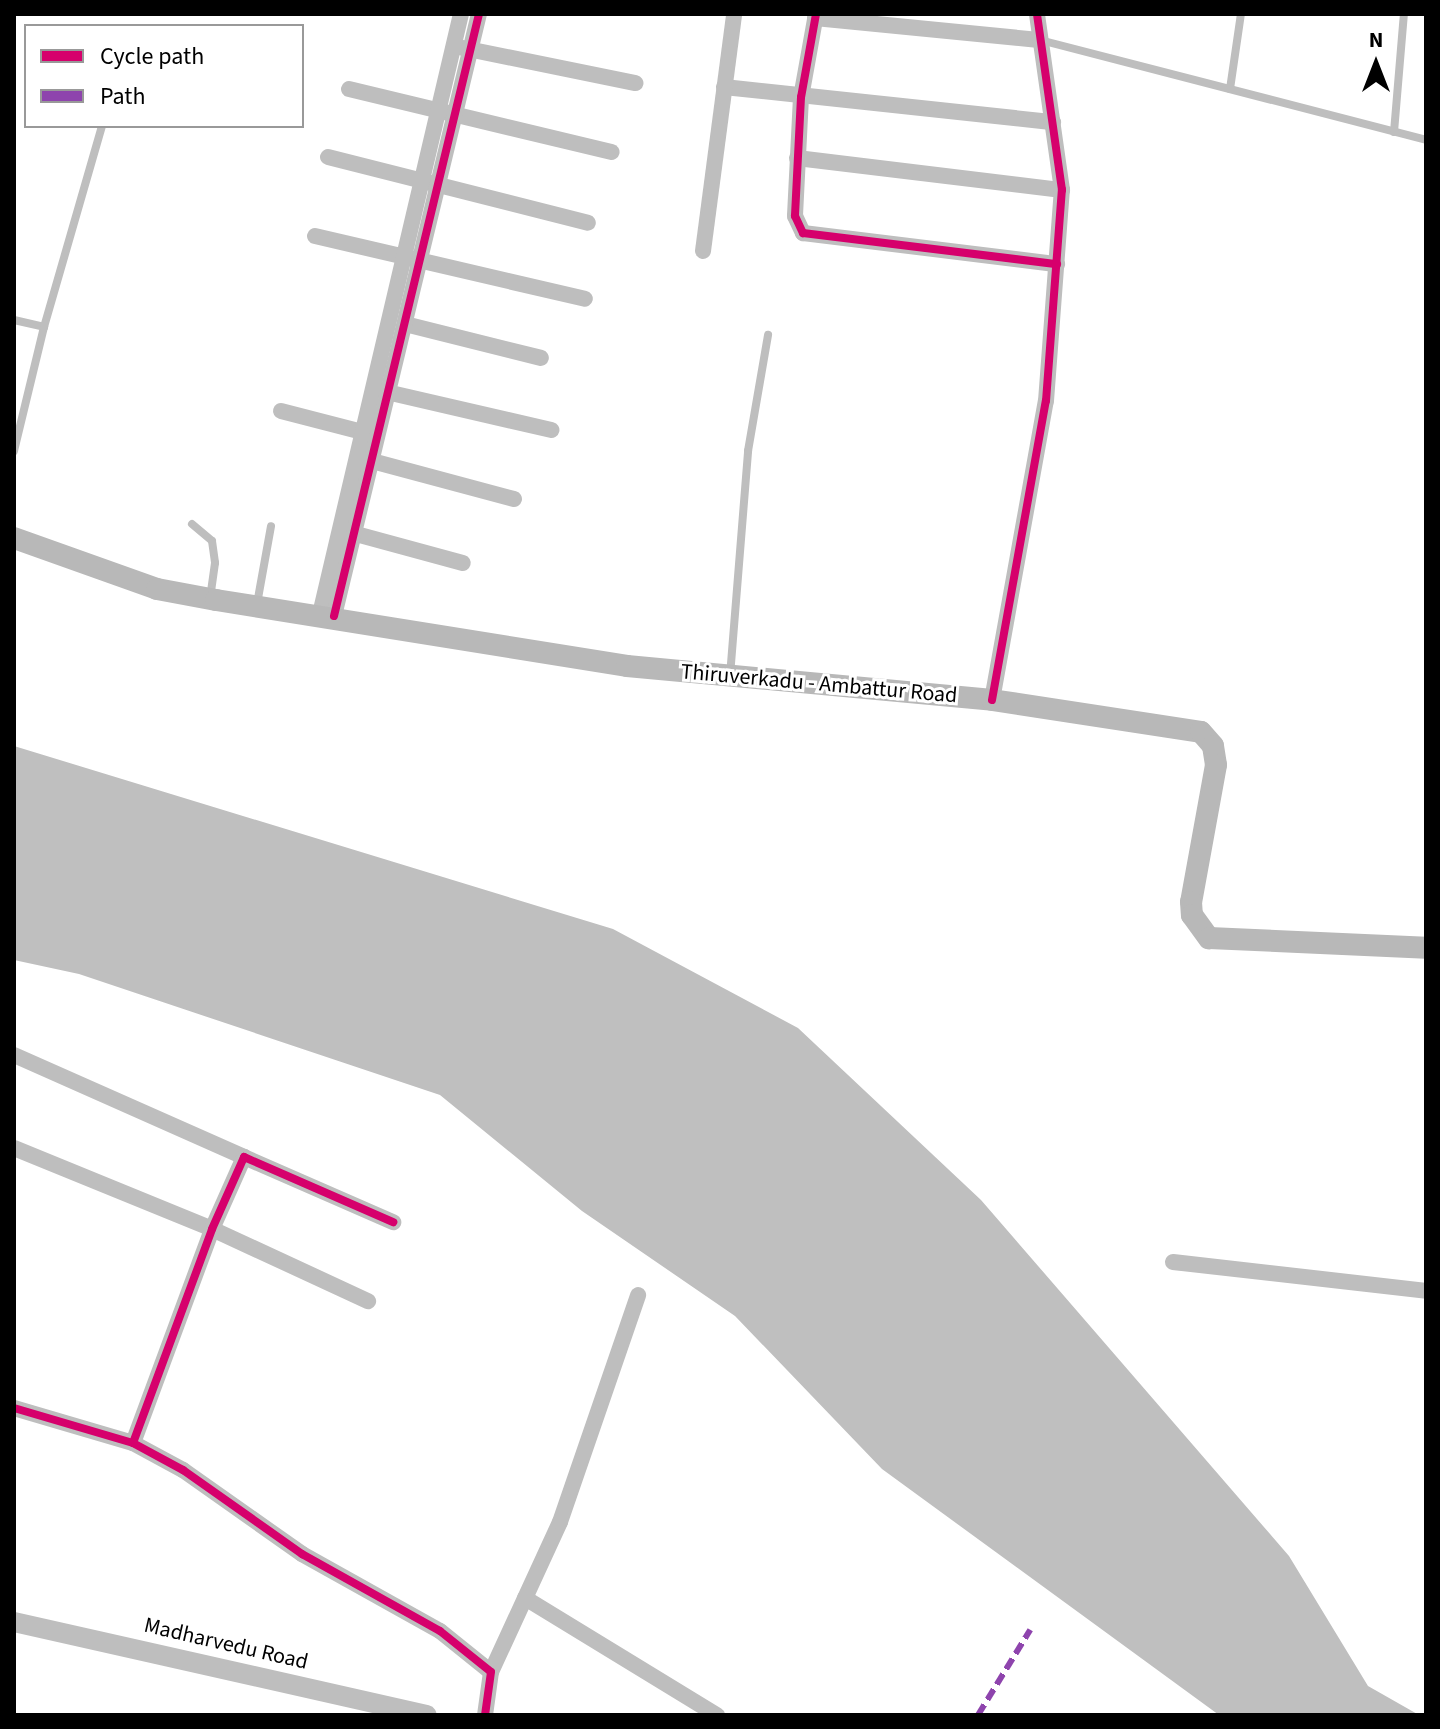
<!DOCTYPE html>
<style>
body{margin:0}
#map{position:relative;width:1440px;height:1729px;overflow:hidden;background:#fff;font-family:"Source Sans 3",sans-serif}
div>[style]{position:absolute}
[style*='--x']{left:calc(var(--x)*1px);top:calc(var(--y)*1px);width:calc(var(--w)*1px);rotate:calc(var(--a)*1deg)}
.water>*{inset:0;background:#bfbfbf}
.service>*{height:8px;margin:-4px;padding:0 4px;transform-origin:4px;border-radius:4px;background:#bebebe}
.minor>*{height:16px;margin:-8px;padding:0 8px;transform-origin:8px;border-radius:8px;background:#bebebe}
.tertiary>*{height:20px;margin:-10px;padding:0 10px;transform-origin:10px;border-radius:10px;background:#bebebe}
.secondary>*{height:22px;margin:-11px;padding:0 11px;transform-origin:11px;border-radius:11px;background:#b8b8b8}
.quiet>*{height:6px;margin-top:-3px;transform-origin:0;background:repeating-linear-gradient(90deg,#8e44ad 0 12px,transparent 0 18px)}
.cycleway>*{height:8px;margin:-4px;padding:0 4px;transform-origin:4px;border-radius:4px;background:#d6006c}
span{translate:-50% -50%;white-space:nowrap;text-align:center;line-height:1.15;-webkit-text-stroke:6px #fff;paint-order:stroke}
.street-label{font-size:22px;color:#000}
.frame{position:absolute;inset:0;border:16px solid #000;pointer-events:none}
.legend{position:absolute;left:24px;top:24px;width:280px;height:104px;box-sizing:border-box;background:#fff;border:2px solid #999;margin:0;padding:10px 14px;list-style:none;font-size:24px;color:#000}
.legend li{display:flex;align-items:center;gap:16px;height:40px}
.legend b{width:40px;border:2px solid #999}
.north{position:absolute;left:1336px;top:24px;width:80px;height:80px;-webkit-text-stroke:6px #fff;paint-order:stroke;rotate:0deg;font-size:22px;font-weight:700;line-height:32px;text-align:center;color:#000}
.north::after{content:'';display:block;margin:auto;width:28px;height:36px;background:#000;clip-path:polygon(50% 0,100% 100%,50% 72%,0 100%)}
</style>
<div id="map">
<div class="water">
<i style="clip-path:polygon(14px 746px,613px 929px,798px 1028px,981px 1200px,1289px 1556px,1368px 1686px,1419px 1715px,1219px 1715px,882px 1469px,735px 1316px,582px 1211px,440px 1095px,79px 974px,14px 960px)"></i>
</div>
<div class="service">
<i style="--x:1040;--y:40;--w:399;--a:14.5"></i>
<i style="--x:1230;--y:89;--w:76;--a:-81.7"></i>
<i style="--x:1394;--y:132;--w:118;--a:-85.2"></i>
<i style="--x:14;--y:320;--w:31;--a:13"></i>
<i style="--x:44;--y:327;--w:128;--a:103.6"></i>
<i style="--x:44;--y:327;--w:209;--a:-73.9"></i>
<i style="--x:192;--y:524;--w:26;--a:40"></i>
<i style="--x:212;--y:541;--w:22;--a:82"></i>
<i style="--x:215;--y:563;--w:34;--a:98"></i>
<i style="--x:257;--y:604;--w:79;--a:-79.8"></i>
<i style="--x:730;--y:676;--w:226;--a:-85.4"></i>
<i style="--x:748;--y:451;--w:118;--a:-80.2"></i>
</div>
<div class="minor">
<i style="--x:816;--y:14;--w:84;--a:100.2"></i>
<i style="--x:801;--y:97;--w:119;--a:92.9"></i>
<i style="--x:795;--y:216;--w:19;--a:65"></i>
<i style="--x:803;--y:233;--w:256;--a:7"></i>
<i style="--x:815;--y:18;--w:225;--a:5.6"></i>
<i style="--x:463;--y:48;--w:176;--a:11.5"></i>
<i style="--x:724;--y:87;--w:331;--a:6.1"></i>
<i style="--x:349;--y:89;--w:270;--a:13.5"></i>
<i style="--x:328;--y:157;--w:268;--a:14.2"></i>
<i style="--x:797;--y:158;--w:267;--a:6.9"></i>
<i style="--x:315;--y:236;--w:277;--a:13.1"></i>
<i style="--x:703;--y:251;--w:239;--a:-82.5"></i>
<i style="--x:405;--y:324;--w:140;--a:14"></i>
<i style="--x:378;--y:390;--w:178;--a:13"></i>
<i style="--x:281;--y:411;--w:85;--a:14.4"></i>
<i style="--x:372;--y:461;--w:147;--a:15"></i>
<i style="--x:345;--y:531;--w:122;--a:15.2"></i>
<i style="--x:320;--y:614;--w:616;--a:-76.78"></i>
<i style="--x:334;--y:616;--w:619;--a:-76.46"></i>
<i style="--x:992;--y:700;--w:304;--a:-79.8"></i>
<i style="--x:1046;--y:401;--w:212;--a:-85.7"></i>
<i style="--x:1062;--y:190;--w:178;--a:-98.1"></i>
<i style="--x:14;--y:1055;--w:252;--a:23.9"></i>
<i style="--x:14;--y:1148;--w:214;--a:22.2"></i>
<i style="--x:212;--y:1229;--w:172;--a:24.8"></i>
<i style="--x:1173;--y:1262;--w:255;--a:6.5"></i>
<i style="--x:14;--y:1408;--w:124;--a:16.4"></i>
<i style="--x:133;--y:1443;--w:57;--a:28.4"></i>
<i style="--x:183;--y:1470;--w:146;--a:35.2"></i>
<i style="--x:302;--y:1554;--w:158;--a:29.2"></i>
<i style="--x:440;--y:1631;--w:65;--a:38.8"></i>
<i style="--x:491;--y:1672;--w:43;--a:97.9"></i>
<i style="--x:133;--y:1443;--w:228;--a:-69.7"></i>
<i style="--x:212;--y:1229;--w:79;--a:-66"></i>
<i style="--x:244;--y:1157;--w:163;--a:23.6"></i>
<i style="--x:525;--y:1598;--w:225;--a:31.4"></i>
<i style="--x:491;--y:1672;--w:165;--a:-65.3"></i>
<i style="--x:560;--y:1522;--w:240;--a:-71"></i>
</div>
<div class="tertiary">
<i style="--x:14;--y:1622;--w:423;--a:12.7"></i>
</div>
<div class="secondary">
<i style="--x:14;--y:538;--w:152;--a:19.6"></i>
<i style="--x:157;--y:589;--w:60;--a:10.6"></i>
<i style="--x:216;--y:600;--w:416;--a:9.1"></i>
<i style="--x:627;--y:666;--w:367;--a:5.3"></i>
<i style="--x:992;--y:700;--w:211;--a:8.7"></i>
<i style="--x:1201;--y:732;--w:18;--a:49"></i>
<i style="--x:1213;--y:746;--w:19;--a:81"></i>
<i style="--x:1216;--y:765;--w:139;--a:100.3"></i>
<i style="--x:1191;--y:902;--w:13;--a:86"></i>
<i style="--x:1192;--y:915;--w:29;--a:54"></i>
<i style="--x:1209;--y:938;--w:217;--a:2.6"></i>
</div>
<div class="quiet">
<i style="--x:978;--y:1715;--w:100;--a:-58.5"></i>
</div>
<div class="cycleway">
<i style="--x:816;--y:14;--w:84;--a:100.2"></i>
<i style="--x:801;--y:97;--w:119;--a:92.9"></i>
<i style="--x:795;--y:216;--w:19;--a:65"></i>
<i style="--x:803;--y:233;--w:256;--a:7"></i>
<i style="--x:334;--y:616;--w:619;--a:-76.46"></i>
<i style="--x:992;--y:700;--w:304;--a:-79.8"></i>
<i style="--x:1046;--y:401;--w:212;--a:-85.7"></i>
<i style="--x:1062;--y:190;--w:178;--a:-98.1"></i>
<i style="--x:14;--y:1408;--w:124;--a:16.4"></i>
<i style="--x:133;--y:1443;--w:57;--a:28.4"></i>
<i style="--x:183;--y:1470;--w:146;--a:35.2"></i>
<i style="--x:302;--y:1554;--w:158;--a:29.2"></i>
<i style="--x:440;--y:1631;--w:65;--a:38.8"></i>
<i style="--x:491;--y:1672;--w:43;--a:97.9"></i>
<i style="--x:133;--y:1443;--w:228;--a:-69.7"></i>
<i style="--x:212;--y:1229;--w:79;--a:-66"></i>
<i style="--x:244;--y:1157;--w:163;--a:23.6"></i>
</div>
<div class="street-label">
<span style="left:819px;top:684px;rotate:5deg">Thiruverkadu - Ambattur Road</span>
<span style="left:226px;top:1644px;rotate:13deg">Madharvedu Road</span>
</div>
<div class="frame"></div>
<ul class="legend">
<li><b style="height:10px;background:#d6006c"></b>Cycle path</li>
<li><b style="height:10px;background:#8e44ad"></b>Path</li>
</ul>
<div class="north">N</div>
</div>
